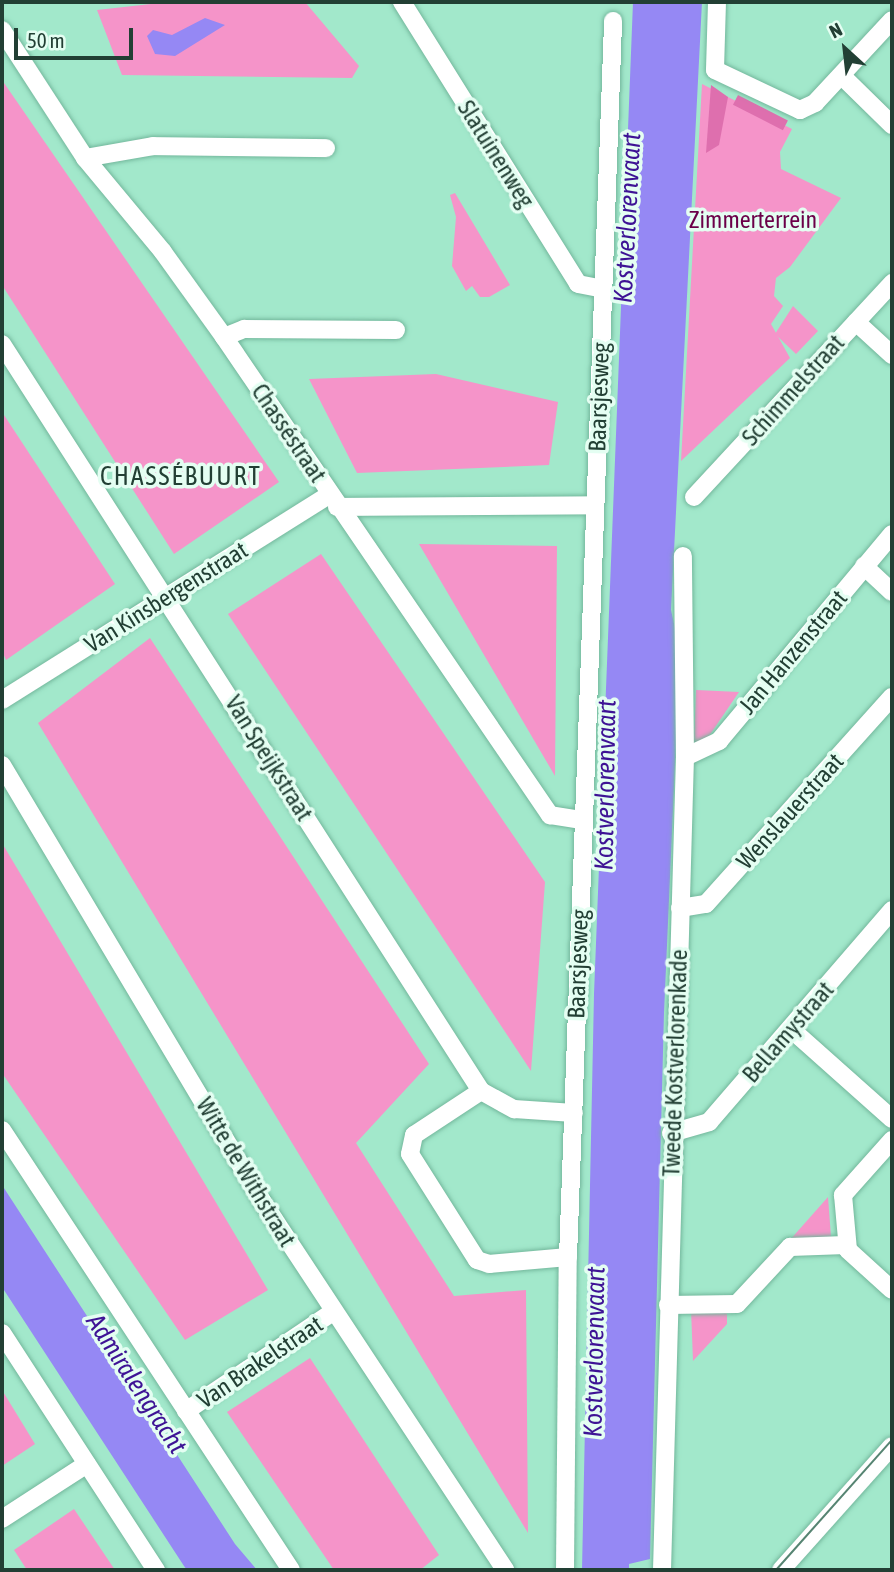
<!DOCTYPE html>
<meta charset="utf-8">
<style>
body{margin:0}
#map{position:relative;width:894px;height:1572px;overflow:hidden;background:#a2e8cb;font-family:"Asap Condensed",sans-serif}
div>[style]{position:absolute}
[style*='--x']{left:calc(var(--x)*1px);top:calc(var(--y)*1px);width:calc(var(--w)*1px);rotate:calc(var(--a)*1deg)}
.green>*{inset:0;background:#f594c9}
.forest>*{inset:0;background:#de6fae;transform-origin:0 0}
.water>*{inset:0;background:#9588f4}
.roads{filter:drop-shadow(0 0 2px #73b79c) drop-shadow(0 0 2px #73b79c)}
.minor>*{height:18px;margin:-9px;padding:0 9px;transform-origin:9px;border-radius:9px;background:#fff}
.tram>*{height:2px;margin:-1px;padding:0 1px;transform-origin:1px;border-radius:1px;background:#568472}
span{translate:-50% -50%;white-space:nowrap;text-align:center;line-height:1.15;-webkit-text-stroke:7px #e4fef2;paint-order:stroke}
.street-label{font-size:24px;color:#223f34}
.park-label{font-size:24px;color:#6b0049}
.water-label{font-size:26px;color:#3e1395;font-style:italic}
.neighbourhood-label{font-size:26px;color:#223f34;letter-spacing:2px}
.frame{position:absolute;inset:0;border:4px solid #223f34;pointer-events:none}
.north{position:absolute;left:810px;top:14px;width:70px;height:70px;-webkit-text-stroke:5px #e4fef2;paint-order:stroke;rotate:333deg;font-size:19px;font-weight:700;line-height:28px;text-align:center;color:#223f34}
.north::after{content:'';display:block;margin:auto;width:24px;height:32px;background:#223f34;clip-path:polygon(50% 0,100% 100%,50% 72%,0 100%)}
.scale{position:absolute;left:14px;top:28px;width:119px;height:32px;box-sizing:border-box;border:4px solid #223f34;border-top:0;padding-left:9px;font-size:21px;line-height:24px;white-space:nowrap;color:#223f34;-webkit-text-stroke:5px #e4fef2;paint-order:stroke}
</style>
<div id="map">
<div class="green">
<i style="clip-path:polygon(169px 2px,305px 2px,359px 66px,352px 78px,122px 75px,97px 10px)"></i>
<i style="clip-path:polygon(2px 80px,279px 482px,174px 554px,2px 285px)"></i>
<i style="clip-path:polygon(702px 84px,792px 129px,780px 152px,781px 169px,841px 198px,790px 267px,776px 278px,774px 296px,783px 306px,771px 324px,790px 358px,681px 461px)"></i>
<i style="clip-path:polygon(455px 193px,510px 285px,489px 297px,480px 297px,472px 286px,466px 291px,452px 266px,456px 217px,450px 195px)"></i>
<i style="clip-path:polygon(793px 306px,818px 331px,796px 354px,775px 334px)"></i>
<i style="clip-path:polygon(436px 374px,558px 402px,549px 465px,357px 473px,309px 379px)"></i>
<i style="clip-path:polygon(2px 412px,115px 584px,6px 660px,2px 651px)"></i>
<i style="clip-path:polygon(419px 544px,557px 546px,555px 776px)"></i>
<i style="clip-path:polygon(321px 554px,545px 882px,531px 1071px,228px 614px)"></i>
<i style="clip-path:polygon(150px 638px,429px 1064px,356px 1143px,454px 1296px,526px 1290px,528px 1533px,38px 723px)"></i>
<i style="clip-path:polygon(696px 690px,739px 692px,705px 742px,694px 743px)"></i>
<i style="clip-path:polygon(2px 843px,268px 1290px,185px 1340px,2px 1073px)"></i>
<i style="clip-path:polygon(828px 1197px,831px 1237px,789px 1241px)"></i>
<i style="clip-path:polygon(691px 1309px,727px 1310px,727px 1324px,693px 1361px)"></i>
<i style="clip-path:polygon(310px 1358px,439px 1555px,420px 1570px,334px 1570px,227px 1412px)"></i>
<i style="clip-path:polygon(2px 1390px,35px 1444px,2px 1466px)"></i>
<i style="clip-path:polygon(74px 1509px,115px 1570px,27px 1570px,14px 1550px)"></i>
</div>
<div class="forest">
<i style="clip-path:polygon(711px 85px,728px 97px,719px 145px,706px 153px)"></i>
<i style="left:738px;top:95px;width:56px;height:11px;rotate:27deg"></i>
</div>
<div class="water">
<i style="clip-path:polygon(633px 2px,702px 2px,671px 610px,680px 651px,664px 1013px,650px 1559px,629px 1564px,629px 1570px,582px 1570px,594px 994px)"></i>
<i style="clip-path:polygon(205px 18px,225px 25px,175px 56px,155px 54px,147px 36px,153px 30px,172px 35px)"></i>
<i style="clip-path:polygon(2px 1185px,235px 1544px,257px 1570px,187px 1570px,184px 1566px,2px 1287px)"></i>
</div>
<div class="roads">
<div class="minor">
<i style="--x:402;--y:2;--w:332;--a:58"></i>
<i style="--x:578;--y:284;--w:25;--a:11"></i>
<i style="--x:717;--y:2;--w:68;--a:91.7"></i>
<i style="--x:715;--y:70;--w:94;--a:25.2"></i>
<i style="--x:800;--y:110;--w:17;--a:-25"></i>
<i style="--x:815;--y:103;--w:113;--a:-47.1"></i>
<i style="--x:2;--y:30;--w:153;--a:57"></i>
<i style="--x:85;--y:158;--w:122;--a:50.3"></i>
<i style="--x:163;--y:252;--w:105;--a:54.3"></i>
<i style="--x:224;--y:337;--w:579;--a:55.71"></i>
<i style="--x:550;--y:815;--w:33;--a:9"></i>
<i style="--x:842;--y:76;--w:70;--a:44.4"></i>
<i style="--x:85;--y:158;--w:69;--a:-10"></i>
<i style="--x:153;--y:146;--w:173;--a:0.7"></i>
<i style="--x:856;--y:322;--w:49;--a:42.5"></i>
<i style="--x:224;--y:337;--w:22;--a:-22"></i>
<i style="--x:244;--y:329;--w:152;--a:0.4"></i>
<i style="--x:2;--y:344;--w:887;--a:57.33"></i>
<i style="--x:481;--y:1091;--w:38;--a:29"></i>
<i style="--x:514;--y:1109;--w:60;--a:3.8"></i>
<i style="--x:694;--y:497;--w:292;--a:-47.2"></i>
<i style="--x:337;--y:507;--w:258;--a:-0.4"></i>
<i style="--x:864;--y:566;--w:38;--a:43"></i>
<i style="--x:2;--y:700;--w:387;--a:-32.1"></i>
<i style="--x:685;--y:757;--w:38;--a:-25"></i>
<i style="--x:719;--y:741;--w:270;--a:-50.1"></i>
<i style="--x:2;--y:765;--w:508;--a:59.19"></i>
<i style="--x:262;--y:1201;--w:442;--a:56.6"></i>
<i style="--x:680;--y:908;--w:26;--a:-9"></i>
<i style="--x:706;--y:904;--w:278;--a:-48.1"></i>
<i style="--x:791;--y:1029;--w:135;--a:41.7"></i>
<i style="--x:481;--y:1091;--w:80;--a:146.7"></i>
<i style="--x:414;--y:1135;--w:19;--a:102"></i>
<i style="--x:410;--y:1154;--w:125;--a:57.7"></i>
<i style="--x:477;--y:1260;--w:13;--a:18"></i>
<i style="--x:489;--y:1264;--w:79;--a:-5.1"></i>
<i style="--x:2;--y:1130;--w:526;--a:56.7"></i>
<i style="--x:671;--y:1133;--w:40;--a:-16"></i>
<i style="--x:709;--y:1122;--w:280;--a:-49.2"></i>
<i style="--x:892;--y:1140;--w:74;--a:131.7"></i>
<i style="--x:843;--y:1195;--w:55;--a:84.8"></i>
<i style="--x:848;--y:1250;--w:59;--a:42.3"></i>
<i style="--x:668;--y:1305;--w:69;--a:-0.8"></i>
<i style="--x:737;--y:1304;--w:78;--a:-47.1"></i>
<i style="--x:790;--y:1247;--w:56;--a:-2"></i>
<i style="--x:2;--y:1333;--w:283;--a:57"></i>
<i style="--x:186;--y:1411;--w:177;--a:-34"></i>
<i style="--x:2;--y:1519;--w:101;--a:-32.9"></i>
<i style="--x:565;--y:1570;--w:313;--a:-89.5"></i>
<i style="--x:568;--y:1257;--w:1237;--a:-87.91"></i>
<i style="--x:662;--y:1570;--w:813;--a:-88.38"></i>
<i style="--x:685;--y:757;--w:201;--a:-90.6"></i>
<i style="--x:781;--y:1570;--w:166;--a:-48.2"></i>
</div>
</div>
<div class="tram">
<i style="--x:776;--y:1570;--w:174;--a:-48.3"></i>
</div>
<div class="street-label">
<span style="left:496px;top:154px;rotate:58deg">Slatuinenweg</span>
<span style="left:793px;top:390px;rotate:-48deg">Schimmelstraat</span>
<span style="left:599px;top:397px;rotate:-88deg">Baarsjesweg</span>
<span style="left:289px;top:433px;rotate:56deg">Chasséstraat</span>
<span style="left:166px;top:597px;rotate:-32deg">Van Kinsbergenstraat</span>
<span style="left:793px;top:652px;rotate:-50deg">Jan Hanzenstraat</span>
<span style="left:269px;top:758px;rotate:58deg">Van Speijkstraat</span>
<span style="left:790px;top:811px;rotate:-48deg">Wenslauerstraat</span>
<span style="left:578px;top:964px;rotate:-88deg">Baarsjesweg</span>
<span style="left:788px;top:1032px;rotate:-49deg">Bellamystraat</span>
<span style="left:675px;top:1063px;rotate:-88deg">Tweede Kostverlorenkade</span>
<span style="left:246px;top:1172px;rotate:59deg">Witte de Withstraat</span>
<span style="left:260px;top:1362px;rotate:-34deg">Van Brakelstraat</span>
</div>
<div class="park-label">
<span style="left:753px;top:220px">Zimmerterrein</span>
</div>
<div class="water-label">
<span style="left:628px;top:218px;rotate:-87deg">Kostverlorenvaart</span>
<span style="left:606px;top:785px;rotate:-89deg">Kostverlorenvaart</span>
<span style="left:595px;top:1352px;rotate:-89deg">Kostverlorenvaart</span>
<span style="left:136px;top:1384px;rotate:57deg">Admiralengracht</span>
</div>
<div class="neighbourhood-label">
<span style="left:181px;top:477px">CHASSÉBUURT</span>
</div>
<div class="frame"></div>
<div class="north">N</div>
<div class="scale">50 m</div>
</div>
